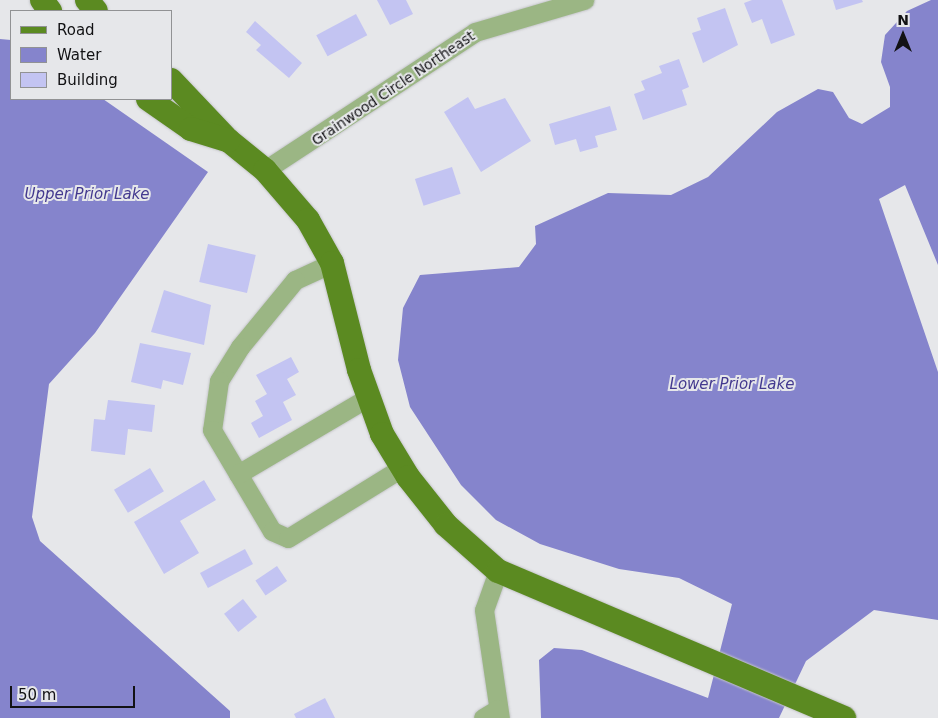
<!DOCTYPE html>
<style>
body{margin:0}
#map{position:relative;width:938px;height:718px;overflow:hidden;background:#e6e7ea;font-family:"DejaVu Sans",sans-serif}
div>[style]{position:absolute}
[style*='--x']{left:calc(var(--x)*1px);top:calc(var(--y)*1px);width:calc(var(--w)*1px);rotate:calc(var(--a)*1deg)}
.water>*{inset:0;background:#8584cc}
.building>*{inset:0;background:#c3c4f2;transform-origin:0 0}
.roads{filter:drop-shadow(0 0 1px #c4c5c8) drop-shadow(0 0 1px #c4c5c8)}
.minor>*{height:19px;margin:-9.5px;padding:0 9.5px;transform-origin:9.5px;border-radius:9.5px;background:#9bb684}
.major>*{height:24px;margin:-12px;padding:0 12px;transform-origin:12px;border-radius:12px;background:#5b8a21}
span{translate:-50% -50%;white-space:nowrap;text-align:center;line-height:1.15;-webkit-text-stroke:4px #e6e7ea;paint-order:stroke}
.street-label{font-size:14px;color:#121214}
.water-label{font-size:15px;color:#43398f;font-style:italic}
.legend{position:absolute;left:10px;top:10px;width:162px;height:90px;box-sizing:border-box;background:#e6e7ea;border:1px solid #919294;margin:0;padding:6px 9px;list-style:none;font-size:15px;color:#121214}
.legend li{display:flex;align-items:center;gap:10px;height:25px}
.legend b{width:25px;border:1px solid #919294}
.north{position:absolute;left:878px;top:10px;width:50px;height:50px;-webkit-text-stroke:4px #e6e7ea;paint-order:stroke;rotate:0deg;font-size:14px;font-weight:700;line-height:20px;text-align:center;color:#121214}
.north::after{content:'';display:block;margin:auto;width:18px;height:22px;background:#121214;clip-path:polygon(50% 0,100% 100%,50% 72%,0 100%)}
.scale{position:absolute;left:10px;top:686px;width:125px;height:22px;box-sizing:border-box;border:2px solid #121214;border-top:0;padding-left:6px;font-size:15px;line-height:18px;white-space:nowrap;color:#121214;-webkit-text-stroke:4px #e6e7ea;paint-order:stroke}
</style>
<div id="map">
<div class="water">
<i style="clip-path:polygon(931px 0,938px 0,938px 265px,905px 185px,879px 199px,938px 372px,938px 620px,874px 610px,806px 661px,779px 718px,541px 718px,539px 660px,554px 648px,582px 650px,708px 698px,732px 604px,679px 578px,619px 569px,540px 544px,496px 520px,461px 485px,410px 407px,398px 360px,403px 308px,420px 275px,519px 267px,536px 244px,535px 226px,608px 193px,671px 195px,708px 177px,777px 112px,818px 89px,833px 92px,849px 118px,862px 124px,890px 107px,890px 87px,881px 62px,885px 35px,907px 11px)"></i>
<i style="clip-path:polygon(0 39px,11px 40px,11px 99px,103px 99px,208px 172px,95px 333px,49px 384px,32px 517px,40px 541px,230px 711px,230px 718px,0 718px)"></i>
</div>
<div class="building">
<i style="clip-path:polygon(377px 0,406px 0,413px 14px,390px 25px)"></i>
<i style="clip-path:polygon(752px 0,782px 0,795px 35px,771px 44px,762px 19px,752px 23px,744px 3px)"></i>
<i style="clip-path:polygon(833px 0,862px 0,863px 2px,836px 10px)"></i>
<i style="clip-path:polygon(725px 8px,738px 45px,703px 63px,692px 33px,701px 30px,697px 18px)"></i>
<i style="left:356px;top:14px;width:24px;height:45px;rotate:62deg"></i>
<i style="clip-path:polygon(255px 21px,302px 63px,289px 78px,256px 50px,261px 45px,246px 32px)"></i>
<i style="clip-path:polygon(679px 59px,689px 87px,682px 90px,687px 105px,643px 120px,634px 94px,645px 90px,641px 81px,662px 73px,659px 66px)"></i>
<i style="clip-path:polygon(468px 97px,475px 109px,505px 98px,531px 141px,481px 172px,444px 112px)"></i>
<i style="clip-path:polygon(610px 106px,617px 130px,595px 136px,598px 147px,580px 152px,576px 139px,555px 145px,549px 124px)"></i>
<i style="left:452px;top:167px;width:28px;height:39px;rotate:72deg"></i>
<i style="left:208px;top:244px;width:49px;height:39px;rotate:13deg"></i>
<i style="clip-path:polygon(164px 290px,211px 305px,204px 345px,151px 332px)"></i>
<i style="clip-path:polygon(140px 343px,191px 353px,183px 385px,163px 380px,161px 389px,131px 382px)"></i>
<i style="clip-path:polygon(291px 357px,299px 372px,287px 379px,296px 395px,283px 402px,292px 420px,259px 438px,251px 423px,263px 416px,255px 401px,267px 394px,256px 375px)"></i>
<i style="clip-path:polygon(108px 400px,155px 405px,152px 432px,128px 429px,125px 455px,91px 451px,94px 419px,105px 420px)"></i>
<i style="left:150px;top:468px;width:27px;height:42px;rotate:59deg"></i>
<i style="clip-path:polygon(204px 480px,216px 500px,180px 521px,199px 553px,164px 574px,134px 522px)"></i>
<i style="left:245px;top:549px;width:17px;height:51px;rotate:62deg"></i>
<i style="left:277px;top:566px;width:18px;height:26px;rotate:56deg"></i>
<i style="left:243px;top:599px;width:23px;height:24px;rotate:52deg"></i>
<i style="clip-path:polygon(325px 698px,335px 718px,296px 718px,294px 714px)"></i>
</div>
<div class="roads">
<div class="minor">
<i style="--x:265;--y:170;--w:251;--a:-33.3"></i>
<i style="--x:475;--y:32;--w:114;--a:-16.4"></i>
<i style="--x:332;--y:263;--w:41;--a:155.3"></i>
<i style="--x:295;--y:280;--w:87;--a:129.4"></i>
<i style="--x:240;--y:347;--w:40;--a:122"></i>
<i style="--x:219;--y:381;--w:49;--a:98.1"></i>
<i style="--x:212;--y:430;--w:117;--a:59.3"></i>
<i style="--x:272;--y:531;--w:17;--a:24"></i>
<i style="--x:288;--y:538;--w:135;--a:-31.7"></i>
<i style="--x:238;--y:474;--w:150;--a:-30.5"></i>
<i style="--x:498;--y:571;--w:41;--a:109.7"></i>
<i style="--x:484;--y:610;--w:109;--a:81.6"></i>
<i style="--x:483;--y:718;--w:17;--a:-31"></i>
</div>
<div class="major">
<i style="--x:42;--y:0;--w:14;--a:54"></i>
<i style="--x:87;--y:0;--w:14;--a:51"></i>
<i style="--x:171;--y:80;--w:83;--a:46.5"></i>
<i style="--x:228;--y:140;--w:48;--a:39"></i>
<i style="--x:265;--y:170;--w:66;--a:49.3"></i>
<i style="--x:308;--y:220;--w:49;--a:60.8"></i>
<i style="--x:332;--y:263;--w:110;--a:75.8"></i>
<i style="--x:359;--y:370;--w:68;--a:70.2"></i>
<i style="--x:382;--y:434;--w:50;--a:58.8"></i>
<i style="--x:408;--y:477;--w:61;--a:51.6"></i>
<i style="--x:446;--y:525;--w:69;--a:41.5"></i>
<i style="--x:498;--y:571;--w:376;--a:23"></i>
<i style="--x:148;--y:99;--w:52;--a:34.9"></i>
<i style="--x:191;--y:129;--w:39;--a:17"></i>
</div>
</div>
<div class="street-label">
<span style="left:393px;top:88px;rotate:-34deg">Grainwood Circle Northeast</span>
</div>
<div class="water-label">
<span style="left:87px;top:195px">Upper Prior Lake</span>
<span style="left:732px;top:385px">Lower Prior Lake</span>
</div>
<ul class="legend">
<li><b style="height:6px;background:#5b8a21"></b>Road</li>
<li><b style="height:14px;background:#8584cc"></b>Water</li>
<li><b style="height:14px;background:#c3c4f2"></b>Building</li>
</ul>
<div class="north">N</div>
<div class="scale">50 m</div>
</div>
